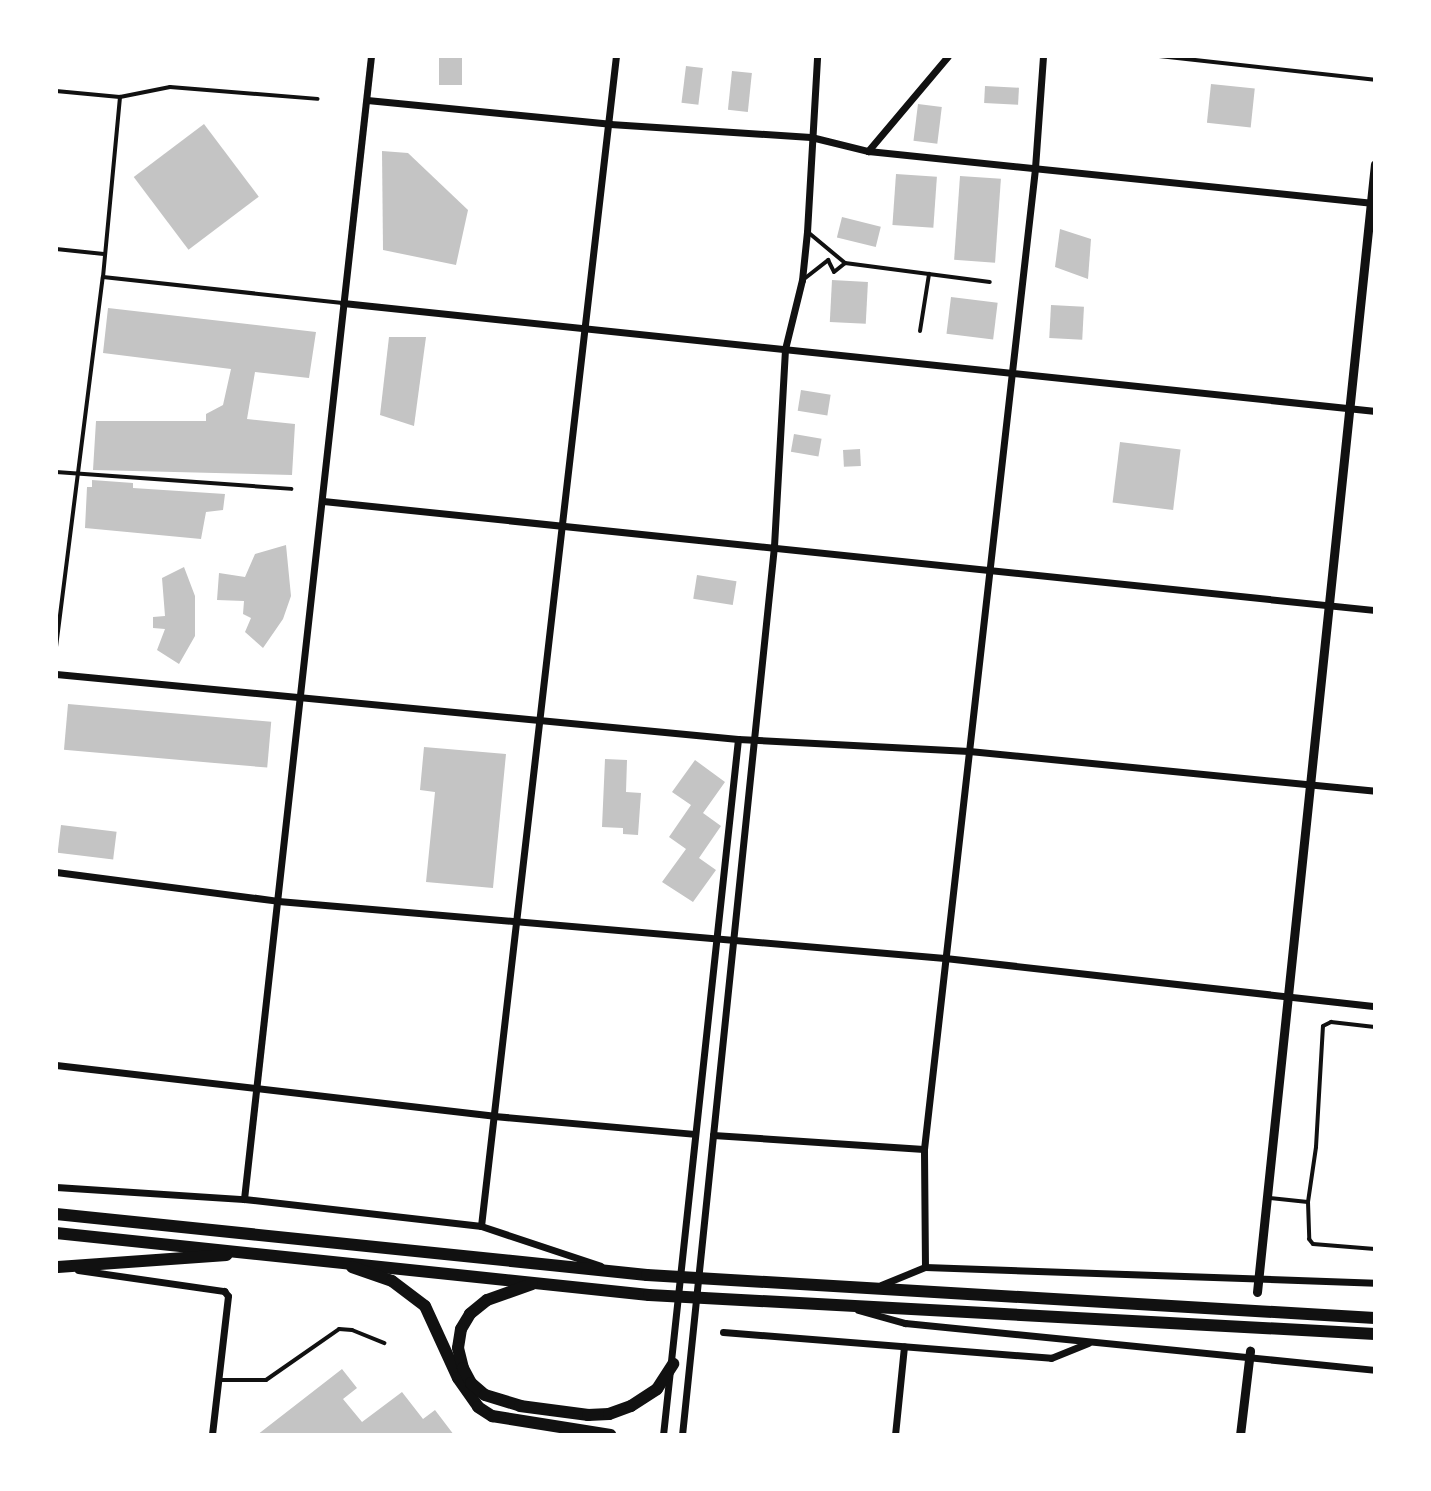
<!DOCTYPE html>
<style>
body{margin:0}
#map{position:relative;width:1431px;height:1491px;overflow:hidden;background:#fff;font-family:"DejaVu Sans",sans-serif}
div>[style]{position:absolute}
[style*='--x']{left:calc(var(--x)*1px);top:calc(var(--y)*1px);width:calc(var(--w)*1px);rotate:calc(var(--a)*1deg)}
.building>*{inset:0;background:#c4c4c4;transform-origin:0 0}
.service>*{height:4px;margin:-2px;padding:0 2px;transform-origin:2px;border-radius:2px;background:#111}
.minor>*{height:7px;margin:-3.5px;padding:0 3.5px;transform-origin:3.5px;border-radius:3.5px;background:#111}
.tertiary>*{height:9px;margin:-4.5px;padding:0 4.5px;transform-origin:4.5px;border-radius:4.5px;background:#111}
.trunk>*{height:12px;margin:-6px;padding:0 6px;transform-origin:6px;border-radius:6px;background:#111}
span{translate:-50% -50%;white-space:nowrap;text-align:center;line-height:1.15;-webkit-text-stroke:8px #fff;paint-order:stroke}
.frame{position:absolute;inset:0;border:58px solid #fff;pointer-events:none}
</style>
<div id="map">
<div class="building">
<i style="left:439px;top:56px;width:23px;height:29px"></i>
<i style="left:686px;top:66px;width:17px;height:37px;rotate:7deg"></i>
<i style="left:732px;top:71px;width:20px;height:39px;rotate:6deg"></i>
<i style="left:1211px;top:84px;width:44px;height:39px;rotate:6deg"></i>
<i style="left:985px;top:86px;width:34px;height:17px;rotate:3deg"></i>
<i style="left:918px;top:104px;width:24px;height:37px;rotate:7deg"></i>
<i style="left:204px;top:124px;width:91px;height:88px;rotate:53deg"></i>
<i style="clip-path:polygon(382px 151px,408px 153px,468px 210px,456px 265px,383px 250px)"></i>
<i style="left:896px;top:174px;width:41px;height:51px;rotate:4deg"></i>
<i style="left:960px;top:176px;width:41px;height:84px;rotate:4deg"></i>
<i style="left:842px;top:217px;width:40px;height:21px;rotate:14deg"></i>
<i style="clip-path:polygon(1060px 229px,1091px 239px,1088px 279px,1055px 267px)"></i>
<i style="left:832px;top:280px;width:36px;height:42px;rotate:3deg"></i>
<i style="left:951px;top:297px;width:47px;height:37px;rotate:7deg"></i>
<i style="left:1051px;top:305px;width:33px;height:33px;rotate:3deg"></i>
<i style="clip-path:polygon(108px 308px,316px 332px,309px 378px,255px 372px,247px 419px,295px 424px,292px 475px,93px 470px,96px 421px,206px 421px,206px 414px,223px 405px,231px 369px,103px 353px)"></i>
<i style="clip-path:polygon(389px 337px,426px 337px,414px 426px,380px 415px)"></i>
<i style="left:801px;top:390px;width:30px;height:21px;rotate:9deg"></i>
<i style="left:794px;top:434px;width:28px;height:18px;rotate:10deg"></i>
<i style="left:1120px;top:442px;width:61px;height:61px;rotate:7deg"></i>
<i style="left:860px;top:449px;width:17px;height:17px;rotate:87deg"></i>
<i style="clip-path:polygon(92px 480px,133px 483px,133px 488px,225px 494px,223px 510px,206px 512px,201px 539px,85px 528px,87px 487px,92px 487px)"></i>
<i style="clip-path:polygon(286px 545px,291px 596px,283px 619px,263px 648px,245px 632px,251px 618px,243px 614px,244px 601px,217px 600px,219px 573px,245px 577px,255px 554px)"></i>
<i style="clip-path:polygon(184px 567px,195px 596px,195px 636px,179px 664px,157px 650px,165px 629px,153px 628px,153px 617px,165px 616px,162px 578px)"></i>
<i style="left:697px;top:575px;width:40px;height:24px;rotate:9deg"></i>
<i style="left:68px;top:704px;width:204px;height:46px;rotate:5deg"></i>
<i style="clip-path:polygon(424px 747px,506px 754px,493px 888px,426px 882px,435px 792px,420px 790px)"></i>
<i style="clip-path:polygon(605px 759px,627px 760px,626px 792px,641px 793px,638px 835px,623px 834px,623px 828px,602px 827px)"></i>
<i style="clip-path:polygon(695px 760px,725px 782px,703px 813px,721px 826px,699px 858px,716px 870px,693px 902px,662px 882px,686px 849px,669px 837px,691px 805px,672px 792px)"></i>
<i style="left:61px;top:825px;width:56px;height:28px;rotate:7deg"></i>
<i style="clip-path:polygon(342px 1369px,357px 1388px,343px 1399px,362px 1422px,402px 1392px,423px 1419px,435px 1410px,454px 1435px,257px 1435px)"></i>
</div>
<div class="service">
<i style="--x:1159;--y:56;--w:217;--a:6.3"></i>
<i style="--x:56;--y:91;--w:64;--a:5.4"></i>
<i style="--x:120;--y:97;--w:51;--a:-11.3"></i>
<i style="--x:170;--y:87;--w:148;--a:4.6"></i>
<i style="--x:809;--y:233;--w:47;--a:39.8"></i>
<i style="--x:845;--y:263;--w:146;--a:7.5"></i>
<i style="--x:56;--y:249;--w:48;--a:5.9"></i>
<i style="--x:103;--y:277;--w:241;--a:6.2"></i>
<i style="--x:804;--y:279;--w:31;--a:-38"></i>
<i style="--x:828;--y:260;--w:13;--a:63"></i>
<i style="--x:834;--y:272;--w:14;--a:-39"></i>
<i style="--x:920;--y:331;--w:58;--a:-81"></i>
<i style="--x:56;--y:472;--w:236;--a:4.1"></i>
<i style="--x:56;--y:647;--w:373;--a:-82.8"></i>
<i style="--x:103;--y:277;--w:181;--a:-84.6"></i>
<i style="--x:1269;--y:1198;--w:39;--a:6"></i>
<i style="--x:1308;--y:1202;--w:37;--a:88"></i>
<i style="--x:1309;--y:1239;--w:6;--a:51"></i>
<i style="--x:1313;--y:1244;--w:62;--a:4.6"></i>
<i style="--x:1308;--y:1202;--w:56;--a:-81.7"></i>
<i style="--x:1316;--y:1147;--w:121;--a:-86.7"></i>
<i style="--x:1323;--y:1026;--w:9;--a:-27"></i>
<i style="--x:1331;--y:1022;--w:44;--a:6.5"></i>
<i style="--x:220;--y:1380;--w:46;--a:0"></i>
<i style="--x:266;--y:1380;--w:89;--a:-34.9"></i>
<i style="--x:339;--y:1329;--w:13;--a:4"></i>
<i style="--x:352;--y:1330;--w:35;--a:22"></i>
</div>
<div class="minor">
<i style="--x:367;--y:100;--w:244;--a:5.6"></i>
<i style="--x:610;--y:124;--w:201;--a:3.7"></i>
<i style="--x:811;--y:137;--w:59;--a:13.8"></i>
<i style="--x:868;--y:151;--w:508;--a:5.88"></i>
<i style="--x:868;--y:151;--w:124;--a:-49.9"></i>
<i style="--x:343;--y:303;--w:1038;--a:5.97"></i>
<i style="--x:323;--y:501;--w:1058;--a:5.92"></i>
<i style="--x:56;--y:674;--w:685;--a:5.44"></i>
<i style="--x:738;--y:739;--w:231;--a:3"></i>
<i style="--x:969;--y:751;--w:408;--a:5.6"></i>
<i style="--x:56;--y:872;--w:224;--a:7.4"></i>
<i style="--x:278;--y:901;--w:669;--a:4.88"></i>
<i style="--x:945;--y:958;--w:433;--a:6.4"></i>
<i style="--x:56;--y:1065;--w:441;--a:6.6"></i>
<i style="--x:494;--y:1116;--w:201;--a:5.1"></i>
<i style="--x:713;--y:1135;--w:211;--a:3.8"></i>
<i style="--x:56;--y:1187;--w:188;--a:3.7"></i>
<i style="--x:244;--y:1199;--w:239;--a:6.5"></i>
<i style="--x:481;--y:1226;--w:126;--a:18.4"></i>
<i style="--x:244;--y:1199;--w:1150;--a:-83.66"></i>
<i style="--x:481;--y:1226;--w:1178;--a:-83.42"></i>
<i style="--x:925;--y:1267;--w:118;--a:-90.5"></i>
<i style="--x:924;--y:1149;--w:987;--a:-83.54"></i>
<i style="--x:1035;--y:168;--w:112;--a:-85.9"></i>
<i style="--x:78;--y:1270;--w:148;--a:8.2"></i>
<i style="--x:224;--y:1291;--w:6;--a:51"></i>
<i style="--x:228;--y:1296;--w:140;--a:96.6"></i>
<i style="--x:881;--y:1285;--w:48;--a:-22.2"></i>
<i style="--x:925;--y:1267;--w:450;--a:2"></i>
<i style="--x:858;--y:1310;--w:49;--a:15.5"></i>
<i style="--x:905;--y:1323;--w:472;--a:5.7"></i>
<i style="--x:723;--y:1332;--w:329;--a:4.5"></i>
<i style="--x:1051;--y:1358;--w:40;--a:-22"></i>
<i style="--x:663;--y:1435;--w:700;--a:-83.85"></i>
<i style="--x:682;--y:1435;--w:894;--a:-84.09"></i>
<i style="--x:774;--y:546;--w:197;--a:-86.8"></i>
<i style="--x:785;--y:349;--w:71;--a:-76.2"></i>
<i style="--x:802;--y:280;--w:48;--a:-84.1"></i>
<i style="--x:807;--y:232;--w:176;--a:-86.7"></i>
<i style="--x:895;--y:1435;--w:89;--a:-84.2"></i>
</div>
<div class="tertiary">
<i style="--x:1257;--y:1292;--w:1134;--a:-84.03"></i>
<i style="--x:1240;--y:1435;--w:85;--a:-83.2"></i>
</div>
<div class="trunk">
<i style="--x:56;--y:1214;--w:594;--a:5.89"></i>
<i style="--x:647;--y:1275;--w:729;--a:3.38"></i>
<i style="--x:56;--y:1233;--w:596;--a:5.97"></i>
<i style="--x:649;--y:1295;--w:727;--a:3.07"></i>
<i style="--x:58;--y:1267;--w:169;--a:-4.1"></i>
<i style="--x:352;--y:1267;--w:42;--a:19.3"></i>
<i style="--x:392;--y:1281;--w:41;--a:37.1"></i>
<i style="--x:425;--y:1306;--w:79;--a:65.4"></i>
<i style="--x:458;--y:1378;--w:35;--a:55"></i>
<i style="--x:478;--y:1407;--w:17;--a:33"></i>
<i style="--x:492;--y:1416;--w:120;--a:9.1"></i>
<i style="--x:532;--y:1284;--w:48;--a:160.4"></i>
<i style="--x:487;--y:1300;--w:22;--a:141"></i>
<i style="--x:470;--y:1314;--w:17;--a:121"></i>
<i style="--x:461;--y:1329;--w:19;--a:99"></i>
<i style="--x:458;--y:1348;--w:21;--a:76"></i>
<i style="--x:463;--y:1368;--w:17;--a:62"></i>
<i style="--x:471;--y:1383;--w:18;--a:41"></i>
<i style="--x:485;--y:1395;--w:37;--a:17"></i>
<i style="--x:520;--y:1406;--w:69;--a:7.5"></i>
<i style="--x:588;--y:1415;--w:21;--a:-3"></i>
<i style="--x:609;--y:1414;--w:23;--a:-20"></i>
<i style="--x:631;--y:1406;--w:31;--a:-33"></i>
<i style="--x:657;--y:1389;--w:30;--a:-57"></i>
</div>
<div class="frame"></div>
</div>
